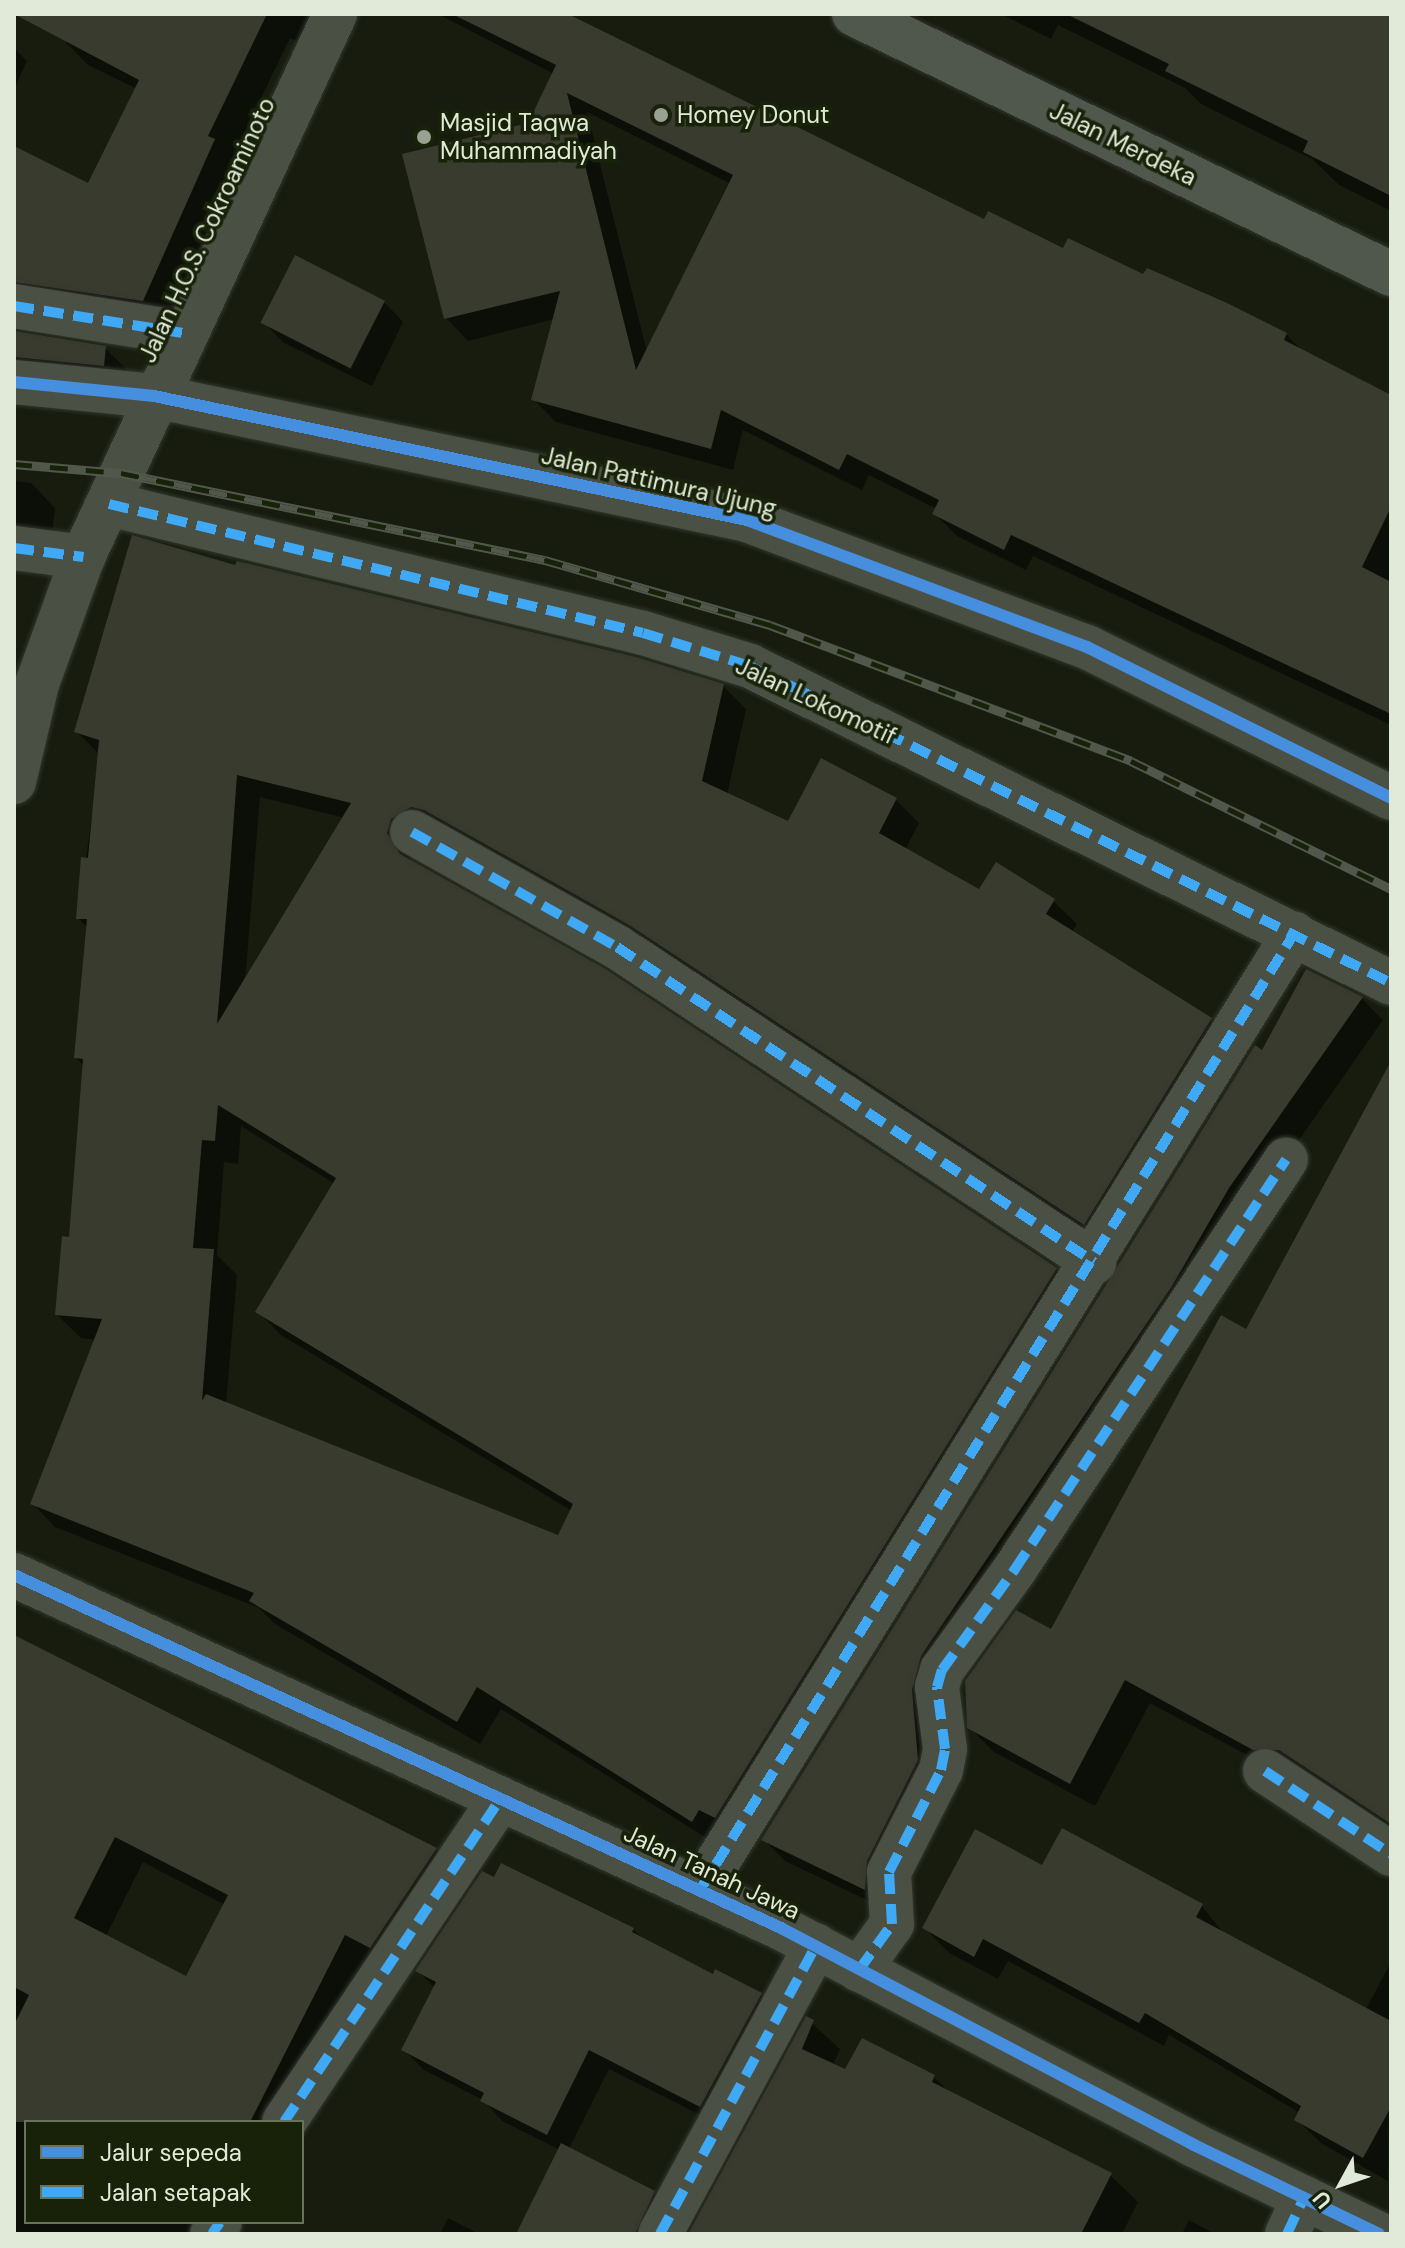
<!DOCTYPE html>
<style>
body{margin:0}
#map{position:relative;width:1405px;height:2248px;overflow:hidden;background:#171c0f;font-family:"DM Sans",sans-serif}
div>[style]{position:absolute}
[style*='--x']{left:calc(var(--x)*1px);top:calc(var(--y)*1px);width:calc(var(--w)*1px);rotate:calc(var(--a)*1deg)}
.shadow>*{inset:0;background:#0007}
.building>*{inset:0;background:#393b2f;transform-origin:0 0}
.roads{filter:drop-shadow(0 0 2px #33372e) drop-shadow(0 0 2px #33372e)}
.minor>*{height:44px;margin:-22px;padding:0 22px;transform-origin:22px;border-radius:22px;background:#4b5045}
.major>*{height:44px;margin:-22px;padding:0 22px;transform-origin:22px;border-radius:22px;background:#50584d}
.rail>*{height:9px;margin-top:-4.5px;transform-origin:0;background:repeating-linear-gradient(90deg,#182209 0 18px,#52574c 0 36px);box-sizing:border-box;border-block:2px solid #52574c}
.quiet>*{height:10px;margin-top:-5px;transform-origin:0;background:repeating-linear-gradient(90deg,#3fa9f5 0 20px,transparent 0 30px)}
.cycleway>*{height:12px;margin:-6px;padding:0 6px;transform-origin:6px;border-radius:6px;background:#468fdf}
.dots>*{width:22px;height:22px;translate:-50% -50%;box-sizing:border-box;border:4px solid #182209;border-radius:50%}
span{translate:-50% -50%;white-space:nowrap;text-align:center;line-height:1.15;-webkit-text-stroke:7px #182209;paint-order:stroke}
.poi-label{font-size:24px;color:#e1e9d9}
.left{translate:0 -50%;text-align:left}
.street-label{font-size:24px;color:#e1e9d9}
.frame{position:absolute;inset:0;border:16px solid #e1e9d9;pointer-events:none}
.legend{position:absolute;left:24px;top:2120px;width:280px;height:104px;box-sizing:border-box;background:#182209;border:2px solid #68725c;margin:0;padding:10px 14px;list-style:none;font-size:24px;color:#e1e9d9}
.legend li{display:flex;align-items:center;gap:16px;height:40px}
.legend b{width:40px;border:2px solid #68725c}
.north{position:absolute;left:1301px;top:2144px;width:80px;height:80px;-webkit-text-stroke:6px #182209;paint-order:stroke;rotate:230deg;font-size:22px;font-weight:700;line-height:32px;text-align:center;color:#e1e9d9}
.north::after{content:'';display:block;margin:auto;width:28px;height:36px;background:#e1e9d9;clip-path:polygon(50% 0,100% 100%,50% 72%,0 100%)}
</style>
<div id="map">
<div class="shadow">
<i style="clip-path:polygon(78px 14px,322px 14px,307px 46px,290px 38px,232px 159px,237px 164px,167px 324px,14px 322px,14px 148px,89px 186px,137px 89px,88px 65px,65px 42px)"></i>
<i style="clip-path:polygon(evenodd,438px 14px,563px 14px,985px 222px,1144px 277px,1286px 334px,1305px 354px,1391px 397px,1391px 725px,1033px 556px,1026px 570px,957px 536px,935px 514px,937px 509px,869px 475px,862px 490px,743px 430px,733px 470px,556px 422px,534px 400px,554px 319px,468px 341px,446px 318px,554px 74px,438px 14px,587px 112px,731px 184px,647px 352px,587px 112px)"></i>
<i style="clip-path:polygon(1001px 14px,1391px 14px,1391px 211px,1339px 185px,1312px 159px,1201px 104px,1185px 88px,1058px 25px,1051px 39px)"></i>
<i style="clip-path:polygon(14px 48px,27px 61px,14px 90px)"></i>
<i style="clip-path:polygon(384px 302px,403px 322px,372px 386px,284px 343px,264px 323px)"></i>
<i style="clip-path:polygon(14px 333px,105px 348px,125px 368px,123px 385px,14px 380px)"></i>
<i style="clip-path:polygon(14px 481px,31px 483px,55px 508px,51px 546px,14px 542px)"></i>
<i style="clip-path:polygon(evenodd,237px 567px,723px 686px,746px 709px,727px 795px,788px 824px,896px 800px,919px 823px,905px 850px,980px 891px,1053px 901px,1077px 924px,1072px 932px,1211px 1020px,1234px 1043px,1108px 1247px,422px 834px,409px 858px,413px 863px,1056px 1269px,1079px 1293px,716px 1844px,501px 1709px,480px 1744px,275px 1624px,259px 1608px,55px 1527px,32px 1503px,97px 1340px,81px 1338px,57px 1315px,71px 1239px,84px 1066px,76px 1058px,88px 928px,78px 918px,100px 755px,76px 731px,237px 567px,260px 797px,345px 818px,245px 982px,260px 797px,237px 567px,241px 1126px,335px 1184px,258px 1312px,281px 1335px,572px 1511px,559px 1538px,226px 1405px,237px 1275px,217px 1255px,224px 1162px,238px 1164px,241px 1126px)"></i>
<i style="clip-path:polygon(1307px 971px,1362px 999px,1383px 1020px,1250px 1210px,942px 1678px,886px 1909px,785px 1861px,763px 1839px,1263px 1052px)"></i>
<i style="clip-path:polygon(1391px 1065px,1391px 1832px,1150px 1703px,1095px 1806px,994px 1752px,969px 1727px,1052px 1631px,1247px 1332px)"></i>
<i style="clip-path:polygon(evenodd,20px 1641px,436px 1850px,463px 1877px,291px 2122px,26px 2122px,26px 2222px,240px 2222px,231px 2234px,14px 2234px,14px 1653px,20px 1641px,143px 1862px,225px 1905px,187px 1979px,106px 1936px,143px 1862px)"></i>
<i style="clip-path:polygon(1043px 1867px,1202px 1906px,1224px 1934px,1366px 2009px,1391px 1962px,1388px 2181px,1321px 2143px,1296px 2119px,1300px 2113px,1169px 2035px,1164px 2046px,1008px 1961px,998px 1979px,948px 1952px,924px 1927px)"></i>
<i style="clip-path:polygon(633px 1929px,645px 1941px,714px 1977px,761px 1995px,780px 2015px,720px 2125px,609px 2069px,569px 2149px,654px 2193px,681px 2220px,675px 2234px,518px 2234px,560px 2150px,502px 2121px,483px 2100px,424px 2070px,404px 2050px,435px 1988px,418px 1971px)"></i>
<i style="clip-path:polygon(807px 2019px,840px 2049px,833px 2065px,846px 2072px,934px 2077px,951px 2094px,1110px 2175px,1138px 2202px,1122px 2234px,688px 2234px)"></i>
<i style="clip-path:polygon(448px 2218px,479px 2234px,440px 2234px)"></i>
<i style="clip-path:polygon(1189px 2220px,1215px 2234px,1182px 2234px)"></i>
</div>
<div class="building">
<i style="clip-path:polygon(14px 14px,267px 14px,208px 136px,215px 139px,143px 301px,14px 282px,14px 146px,88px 183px,139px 80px)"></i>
<i style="clip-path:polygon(evenodd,452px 14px,568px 14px,984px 219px,988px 211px,1063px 248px,1068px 238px,1143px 274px,1147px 268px,1227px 303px,1287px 333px,1284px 340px,1391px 395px,1391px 507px,1362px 567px,1391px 582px,1391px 714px,1011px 535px,1004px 550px,932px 514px,939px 500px,847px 454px,839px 470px,721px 410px,711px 449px,531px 400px,560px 291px,444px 319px,402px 154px,528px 123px,556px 65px,452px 14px,567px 93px,733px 175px,636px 370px,567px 93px)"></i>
<i style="clip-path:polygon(1066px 14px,1391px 14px,1391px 196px,1303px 152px,1308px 141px,1165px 71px,1169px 64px)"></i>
<i style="left:295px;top:255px;width:101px;height:76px;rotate:27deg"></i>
<i style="clip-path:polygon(14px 331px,106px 346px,104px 366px,14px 357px)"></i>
<i style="clip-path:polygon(evenodd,132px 535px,235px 565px,237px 561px,636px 657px,724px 684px,702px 781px,788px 821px,821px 758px,897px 798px,879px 833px,979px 889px,996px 862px,1055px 899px,1046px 914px,1212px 1018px,1084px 1225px,629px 925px,424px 810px,411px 807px,391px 819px,387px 833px,400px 854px,604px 968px,1057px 1268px,715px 1818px,699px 1810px,692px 1822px,477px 1687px,457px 1722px,249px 1601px,254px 1593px,30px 1504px,102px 1319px,55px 1315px,62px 1236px,69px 1237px,83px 1059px,74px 1058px,87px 919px,76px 919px,81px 857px,88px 858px,99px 740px,74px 732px,132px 535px,237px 775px,351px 803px,217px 1024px,230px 870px,237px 775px,132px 535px,218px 1105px,336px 1178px,255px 1312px,573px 1504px,558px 1535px,206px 1394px,202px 1401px,214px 1249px,193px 1248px,202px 1140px,215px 1141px,218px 1105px)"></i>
<i style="clip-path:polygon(1306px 969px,1363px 997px,1229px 1188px,1172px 1286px,921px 1656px,912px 1690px,918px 1760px,867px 1861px,865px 1890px,761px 1840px,1255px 1045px,1262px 1050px)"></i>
<i style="clip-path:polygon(1391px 1061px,1391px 1824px,1279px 1750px,1253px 1750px,1125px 1680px,1070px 1784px,967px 1728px,965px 1681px,1016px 1610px,1051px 1629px,1221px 1315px,1246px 1329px)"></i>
<i style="clip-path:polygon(evenodd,14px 1635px,437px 1848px,370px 1948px,345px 1935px,250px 2122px,14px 2122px,14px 2025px,29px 1995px,14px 1987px,14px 1635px,115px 1837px,228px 1895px,186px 1976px,74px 1918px,115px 1837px)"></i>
<i style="clip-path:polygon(1062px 1828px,1203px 1904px,1196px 1917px,1391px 2021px,1391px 2107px,1363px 2158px,1294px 2120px,1301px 2106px,1145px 2013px,1139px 2023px,983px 1939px,974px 1957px,922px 1928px,975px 1829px,1042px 1865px)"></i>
<i style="clip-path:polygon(501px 1863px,634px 1928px,632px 1932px,713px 1974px,715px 1969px,762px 1993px,700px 2107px,589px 2050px,547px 2135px,480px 2101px,484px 2093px,401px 2050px,436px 1982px,415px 1971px,482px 1871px,494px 1877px)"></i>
<i style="clip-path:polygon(806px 2016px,814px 2020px,802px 2049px,845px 2069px,862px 2038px,935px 2075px,932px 2082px,1112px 2173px,1081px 2234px,688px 2234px)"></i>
<i style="clip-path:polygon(561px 2143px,655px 2191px,635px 2234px,516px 2234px)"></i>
</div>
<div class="roads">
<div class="minor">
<i style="--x:14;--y:306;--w:171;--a:9.1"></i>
<i style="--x:14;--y:382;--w:141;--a:5.7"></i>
<i style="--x:154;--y:396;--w:606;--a:11.81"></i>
<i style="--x:747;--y:520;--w:363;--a:20.5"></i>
<i style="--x:1087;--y:647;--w:339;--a:26.4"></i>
<i style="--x:109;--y:504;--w:549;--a:13.58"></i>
<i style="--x:643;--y:633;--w:112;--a:17.1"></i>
<i style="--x:750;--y:666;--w:715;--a:26.31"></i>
<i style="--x:14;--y:548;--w:70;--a:7.4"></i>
<i style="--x:14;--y:782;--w:101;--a:-76.8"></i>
<i style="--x:37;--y:684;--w:135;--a:-70.1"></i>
<i style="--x:83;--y:557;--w:599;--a:-65.1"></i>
<i style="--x:412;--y:832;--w:235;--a:29.3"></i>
<i style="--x:617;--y:947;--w:572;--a:33.44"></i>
<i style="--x:14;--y:1575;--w:844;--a:24.71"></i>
<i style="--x:781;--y:1928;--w:467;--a:27.7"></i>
<i style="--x:1194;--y:2145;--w:205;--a:25.7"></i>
<i style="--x:1265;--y:1771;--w:151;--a:33.4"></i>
<i style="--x:700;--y:1890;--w:1126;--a:-58.15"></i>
<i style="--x:859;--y:1970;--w:57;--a:-54.3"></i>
<i style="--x:892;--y:1924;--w:52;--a:-93.3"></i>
<i style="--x:889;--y:1872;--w:114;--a:-63"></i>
<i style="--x:941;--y:1770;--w:21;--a:-79"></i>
<i style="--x:945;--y:1749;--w:63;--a:-97.4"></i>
<i style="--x:937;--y:1687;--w:18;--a:-74"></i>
<i style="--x:942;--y:1670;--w:125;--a:-54.1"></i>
<i style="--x:1015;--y:1569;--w:491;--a:-56.5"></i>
<i style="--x:284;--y:2122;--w:389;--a:-56.2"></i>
<i style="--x:212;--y:2234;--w:14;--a:-56"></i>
<i style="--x:660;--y:2234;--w:328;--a:-61.6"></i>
<i style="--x:1287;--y:2234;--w:40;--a:-65"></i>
</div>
<div class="major">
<i style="--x:854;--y:14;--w:597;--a:25.83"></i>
</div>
</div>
<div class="rail">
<i style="--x:14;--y:464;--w:107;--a:4.8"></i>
<i style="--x:121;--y:473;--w:433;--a:11.6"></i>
<i style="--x:545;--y:560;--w:234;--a:16.1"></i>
<i style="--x:770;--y:625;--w:386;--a:20.6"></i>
<i style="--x:1131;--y:761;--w:290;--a:26.2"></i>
</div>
<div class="quiet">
<i style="--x:14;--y:306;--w:171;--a:9.1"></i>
<i style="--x:109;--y:504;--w:549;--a:13.58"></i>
<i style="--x:643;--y:633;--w:112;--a:17.1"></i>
<i style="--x:750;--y:666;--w:715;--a:26.31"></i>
<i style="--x:14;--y:548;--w:70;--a:7.4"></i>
<i style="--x:412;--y:832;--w:235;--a:29.3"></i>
<i style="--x:617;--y:947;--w:572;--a:33.44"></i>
<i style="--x:1265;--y:1771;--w:151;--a:33.4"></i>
<i style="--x:700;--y:1890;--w:1126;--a:-58.15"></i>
<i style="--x:859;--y:1970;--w:57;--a:-54.3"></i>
<i style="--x:892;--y:1924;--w:52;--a:-93.3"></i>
<i style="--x:889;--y:1872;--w:114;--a:-63"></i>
<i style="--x:941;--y:1770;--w:21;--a:-79"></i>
<i style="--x:945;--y:1749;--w:63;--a:-97.4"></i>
<i style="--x:937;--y:1687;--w:18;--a:-74"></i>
<i style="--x:942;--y:1670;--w:125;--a:-54.1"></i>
<i style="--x:1015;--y:1569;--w:491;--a:-56.5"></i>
<i style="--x:284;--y:2122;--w:389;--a:-56.2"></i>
<i style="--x:212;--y:2234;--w:14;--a:-56"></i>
<i style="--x:660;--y:2234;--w:328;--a:-61.6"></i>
<i style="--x:1287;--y:2234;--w:40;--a:-65"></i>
</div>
<div class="cycleway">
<i style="--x:14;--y:382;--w:141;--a:5.7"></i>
<i style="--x:154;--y:396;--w:606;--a:11.81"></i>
<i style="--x:747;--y:520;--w:363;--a:20.5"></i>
<i style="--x:1087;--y:647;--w:339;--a:26.4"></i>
<i style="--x:14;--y:1575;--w:844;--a:24.71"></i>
<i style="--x:781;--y:1928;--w:467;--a:27.7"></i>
<i style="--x:1194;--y:2145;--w:205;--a:25.7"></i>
</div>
<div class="dots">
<i style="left:661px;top:115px;background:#9aa192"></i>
<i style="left:424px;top:137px;background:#9aa192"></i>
</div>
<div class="poi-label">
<span class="left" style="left:677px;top:115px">Homey Donut</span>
<span class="left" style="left:440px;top:137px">Masjid Taqwa<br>Muhammadiyah</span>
</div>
<div class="street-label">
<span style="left:1123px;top:144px;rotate:26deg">Jalan Merdeka</span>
<span style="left:207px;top:230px;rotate:-65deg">Jalan H.O.S. Cokroaminoto</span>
<span style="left:659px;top:482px;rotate:13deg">Jalan Pattimura Ujung</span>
<span style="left:816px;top:701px;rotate:25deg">Jalan Lokomotif</span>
<span style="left:712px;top:1872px;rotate:25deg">Jalan Tanah Jawa</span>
</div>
<div class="frame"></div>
<ul class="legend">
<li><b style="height:10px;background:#468fdf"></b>Jalur sepeda</li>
<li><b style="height:10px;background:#3fa9f5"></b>Jalan setapak</li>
</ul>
<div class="north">U</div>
</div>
